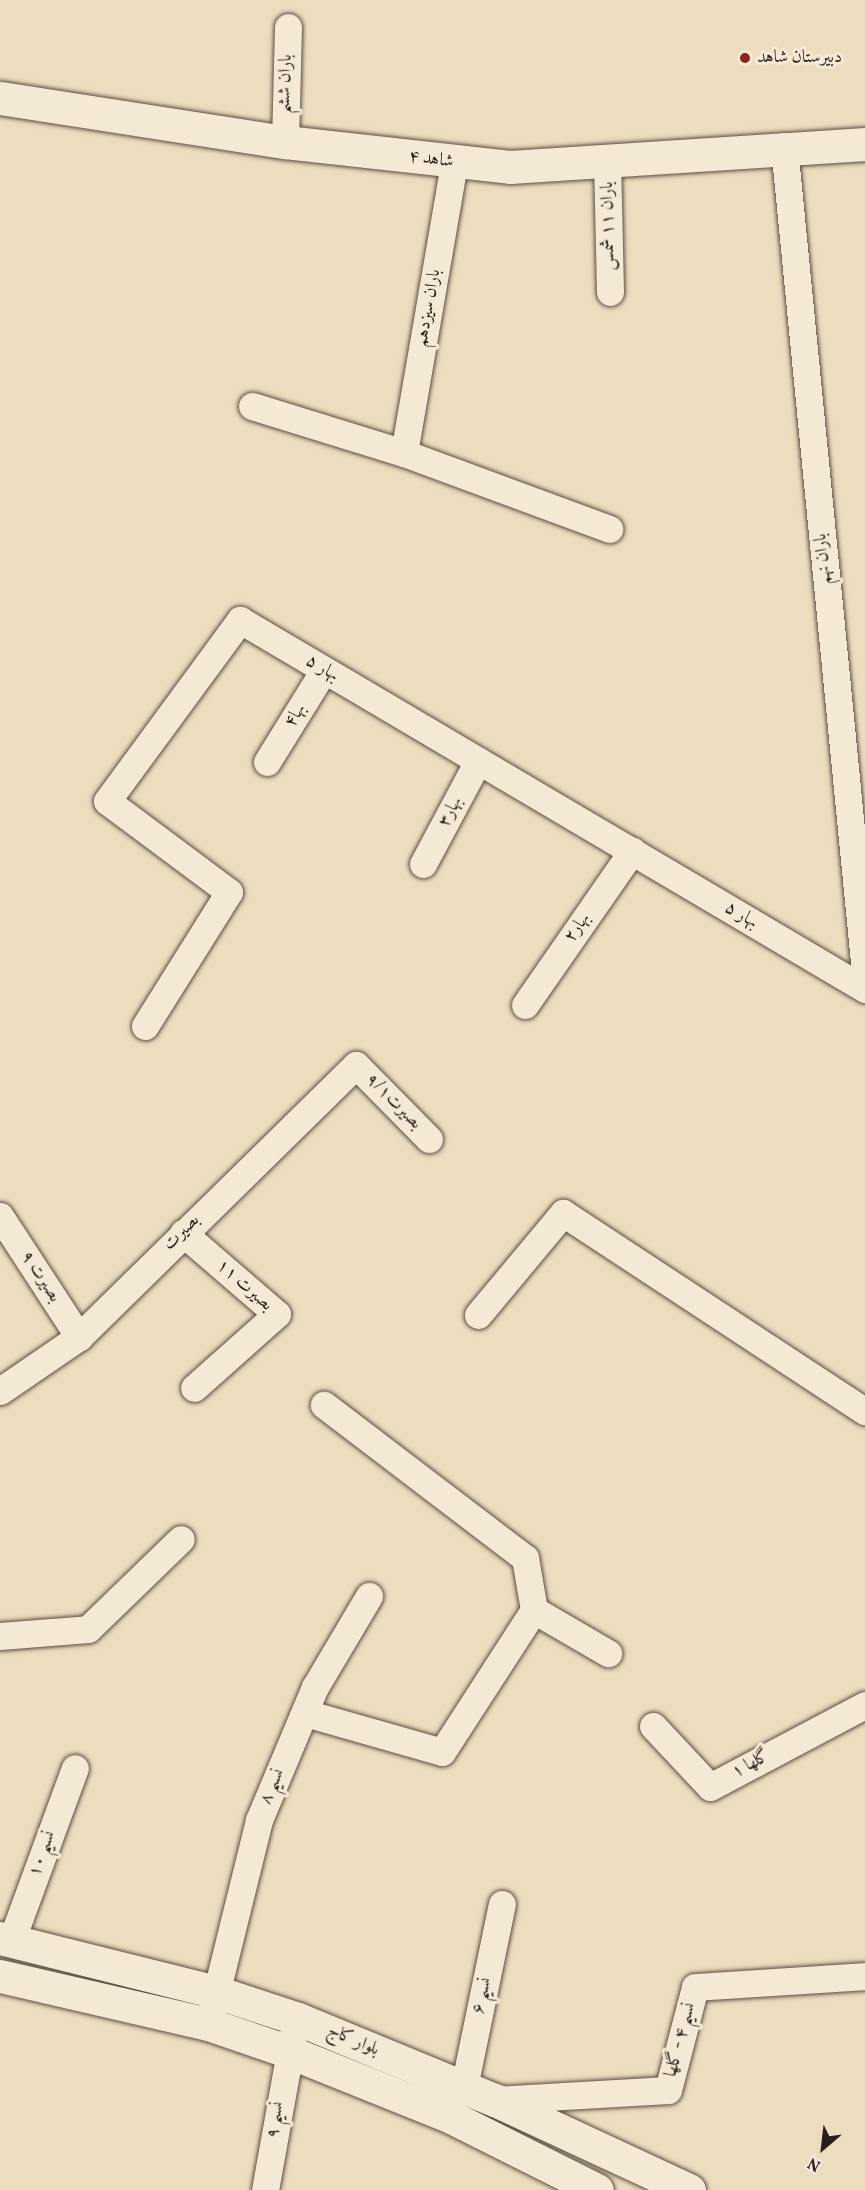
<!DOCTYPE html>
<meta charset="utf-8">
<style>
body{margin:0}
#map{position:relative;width:865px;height:2190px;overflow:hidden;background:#edddbf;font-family:Vollkorn,Amiri,serif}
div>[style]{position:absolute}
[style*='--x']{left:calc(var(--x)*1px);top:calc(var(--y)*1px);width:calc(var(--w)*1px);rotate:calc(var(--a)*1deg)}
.roads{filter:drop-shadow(0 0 2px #5a4e42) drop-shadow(0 0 2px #5a4e42)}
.street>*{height:27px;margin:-13.5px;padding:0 13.5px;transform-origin:13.5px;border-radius:13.5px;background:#f3e9d5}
.secondary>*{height:33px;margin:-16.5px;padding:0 16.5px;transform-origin:16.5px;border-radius:16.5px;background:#f3e9d5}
.dots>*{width:16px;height:16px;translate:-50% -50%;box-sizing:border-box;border:3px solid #f3e9d5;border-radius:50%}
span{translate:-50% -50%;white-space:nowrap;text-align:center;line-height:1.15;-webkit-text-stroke:6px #f3e9d5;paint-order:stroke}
.poi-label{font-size:18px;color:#291e19}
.left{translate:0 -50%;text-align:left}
.street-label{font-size:18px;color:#291e19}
.north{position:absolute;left:793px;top:2118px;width:60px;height:60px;-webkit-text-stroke:4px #f3e9d5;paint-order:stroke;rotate:208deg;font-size:16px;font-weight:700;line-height:24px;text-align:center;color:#291e19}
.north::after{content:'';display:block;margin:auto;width:21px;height:27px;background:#291e19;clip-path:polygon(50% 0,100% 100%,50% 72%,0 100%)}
</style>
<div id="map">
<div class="roads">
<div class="street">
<i style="--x:285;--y:142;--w:115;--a:-88.5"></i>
<i style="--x:784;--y:146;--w:830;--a:84.4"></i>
<i style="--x:607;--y:159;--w:133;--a:88.7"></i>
<i style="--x:252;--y:406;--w:159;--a:17.2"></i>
<i style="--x:404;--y:453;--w:219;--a:20.3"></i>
<i style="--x:404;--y:453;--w:294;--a:-80.2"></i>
<i style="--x:267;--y:762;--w:108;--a:-58.2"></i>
<i style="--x:423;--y:864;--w:117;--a:-61.9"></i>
<i style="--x:525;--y:1005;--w:188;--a:-55.2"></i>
<i style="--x:145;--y:1026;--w:158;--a:-57.9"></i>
<i style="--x:229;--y:892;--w:152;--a:-143.3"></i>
<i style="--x:107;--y:801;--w:225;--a:-53.7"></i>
<i style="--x:240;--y:620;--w:726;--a:30.56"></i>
<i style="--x:0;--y:1216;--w:145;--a:56.9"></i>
<i style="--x:183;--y:1233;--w:124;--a:40.8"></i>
<i style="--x:277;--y:1314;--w:111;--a:138.3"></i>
<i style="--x:478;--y:1315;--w:133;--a:-50.2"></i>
<i style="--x:563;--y:1213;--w:361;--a:33.3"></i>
<i style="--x:0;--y:1391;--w:96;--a:-34.4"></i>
<i style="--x:79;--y:1337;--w:388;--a:-44.5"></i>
<i style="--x:356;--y:1065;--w:104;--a:45.4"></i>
<i style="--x:534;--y:1610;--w:86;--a:30.2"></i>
<i style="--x:0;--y:1636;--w:88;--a:-4.5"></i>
<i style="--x:88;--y:1629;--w:129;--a:-44.1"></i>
<i style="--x:305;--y:1713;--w:142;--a:15.9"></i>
<i style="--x:442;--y:1752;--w:169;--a:-57.1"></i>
<i style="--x:534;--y:1610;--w:53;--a:-99.8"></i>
<i style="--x:525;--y:1558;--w:253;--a:-142.7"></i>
<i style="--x:653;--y:1726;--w:83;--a:46.9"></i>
<i style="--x:710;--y:1787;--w:175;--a:-27.9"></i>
<i style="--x:12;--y:1939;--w:182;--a:-69.8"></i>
<i style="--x:212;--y:2010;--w:196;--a:-76.1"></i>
<i style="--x:259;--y:1820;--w:144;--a:-67.2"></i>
<i style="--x:315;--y:1687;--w:106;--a:-59.3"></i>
<i style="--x:464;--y:2087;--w:187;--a:-78.3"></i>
<i style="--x:495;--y:2100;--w:173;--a:-3.3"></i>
<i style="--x:668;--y:2090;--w:106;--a:-75.3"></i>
<i style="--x:695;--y:1987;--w:170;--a:-3.7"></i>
<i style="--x:265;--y:2190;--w:158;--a:-79.8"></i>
</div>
<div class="secondary">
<i style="--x:0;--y:98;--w:288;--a:8.8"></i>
<i style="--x:285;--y:142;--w:226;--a:6.3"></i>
<i style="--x:510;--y:167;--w:356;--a:-3.7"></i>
<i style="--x:0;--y:1938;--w:223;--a:14"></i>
<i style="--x:216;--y:1992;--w:86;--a:18.2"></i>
<i style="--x:298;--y:2019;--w:213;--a:22.4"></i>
<i style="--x:495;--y:2100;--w:214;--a:24.9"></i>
<i style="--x:0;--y:1976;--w:213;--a:13"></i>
<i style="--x:208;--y:2024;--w:83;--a:18.9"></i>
<i style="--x:287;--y:2051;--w:177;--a:21.9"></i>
<i style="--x:451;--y:2117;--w:163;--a:26.6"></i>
</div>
</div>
<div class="dots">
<i style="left:745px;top:58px;background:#8f2418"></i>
</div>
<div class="poi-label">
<span class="left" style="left:757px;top:58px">دبیرستان شاهد</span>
</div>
<div class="street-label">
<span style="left:286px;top:84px;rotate:-88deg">باران ششم</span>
<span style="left:431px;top:160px;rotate:7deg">شاهد ۴</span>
<span style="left:609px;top:226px;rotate:-91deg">باران ۱۱ شمس</span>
<span style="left:429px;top:308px;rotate:-80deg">باران سیزدهم</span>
<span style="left:824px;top:559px;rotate:-96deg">باران نهم</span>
<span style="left:322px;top:669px;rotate:31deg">بهار ۵</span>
<span style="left:296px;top:716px;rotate:-58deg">بها۴</span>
<span style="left:451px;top:812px;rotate:-62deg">بهار۳</span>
<span style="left:741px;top:916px;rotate:31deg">بهار ۵</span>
<span style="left:578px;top:928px;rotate:-55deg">بهار۲</span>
<span style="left:393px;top:1102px;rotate:45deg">بصیرت۹/۱</span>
<span style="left:182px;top:1233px;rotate:-45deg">بصیرت</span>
<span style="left:40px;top:1277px;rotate:57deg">بصیرت ۹</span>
<span style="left:244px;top:1286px;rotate:41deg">بصیرت ۱۱</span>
<span style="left:751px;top:1765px;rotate:-28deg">گلها ۱</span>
<span style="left:273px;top:1787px;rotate:-67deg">نسیم ۸</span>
<span style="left:43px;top:1854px;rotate:-70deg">نسیم ۱۰</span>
<span style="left:483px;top:1996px;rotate:-78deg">نسیم ۶</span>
<span style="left:681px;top:2040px;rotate:-75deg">نسیم ۴ - گلها</span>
<span style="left:353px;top:2041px;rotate:23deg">بلوار کاج</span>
<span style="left:276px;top:2120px;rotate:-81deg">نسیم ۹</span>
</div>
<div class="north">N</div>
</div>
